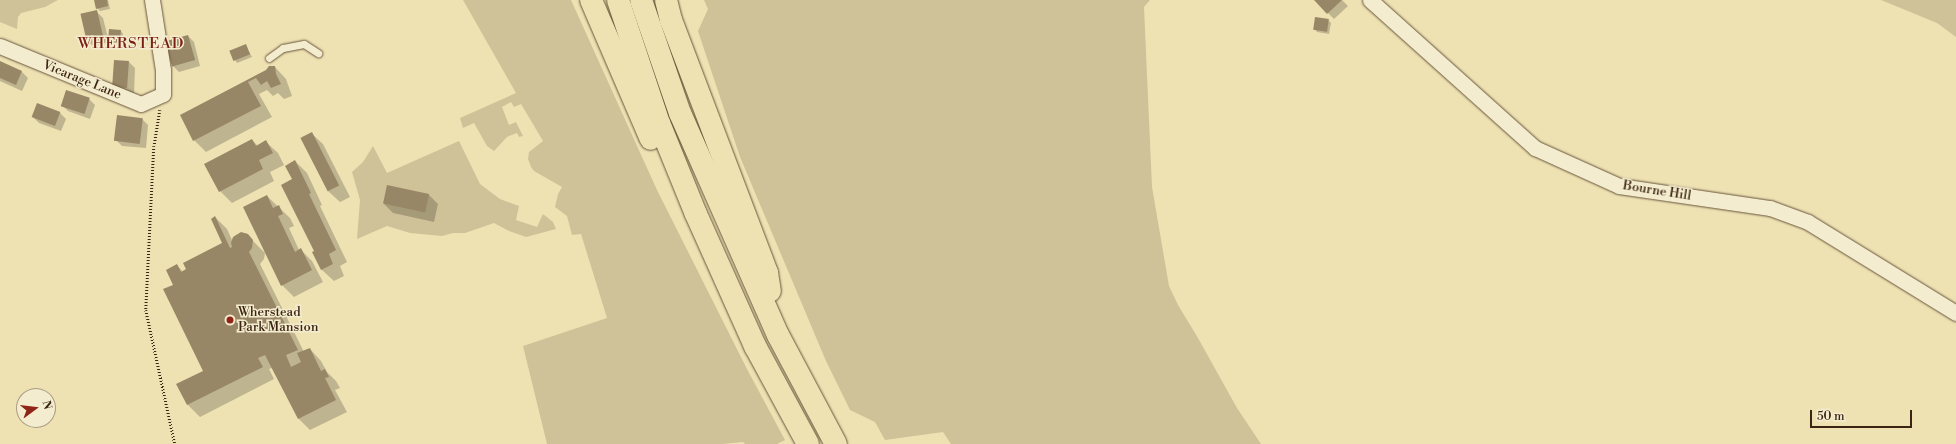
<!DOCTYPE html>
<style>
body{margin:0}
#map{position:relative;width:1956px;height:444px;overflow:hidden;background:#eee2b3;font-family:"Libre Bodoni",serif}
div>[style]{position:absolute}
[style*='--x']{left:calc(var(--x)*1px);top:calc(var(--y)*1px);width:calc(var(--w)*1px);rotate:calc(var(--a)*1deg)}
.green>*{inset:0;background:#d0c298}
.shadow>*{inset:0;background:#0003}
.building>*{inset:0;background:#988766;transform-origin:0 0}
.path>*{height:2.5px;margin-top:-1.25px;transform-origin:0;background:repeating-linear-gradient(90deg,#3b2413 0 1px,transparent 0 3px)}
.roads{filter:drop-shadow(0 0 1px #68543b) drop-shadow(0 0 1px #68543b)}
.lane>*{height:7px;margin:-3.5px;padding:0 3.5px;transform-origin:3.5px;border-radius:3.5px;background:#f4ecce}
.street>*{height:15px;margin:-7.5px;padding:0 7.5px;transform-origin:7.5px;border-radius:7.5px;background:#f4ecce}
.highway>*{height:22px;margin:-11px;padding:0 11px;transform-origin:11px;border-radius:11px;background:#eee2b3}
.dots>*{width:11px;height:11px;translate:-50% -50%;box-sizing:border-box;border:2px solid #f4ecce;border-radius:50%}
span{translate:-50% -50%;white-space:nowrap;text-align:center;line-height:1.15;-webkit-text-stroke:3px #f4ecce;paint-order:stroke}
.street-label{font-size:13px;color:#3b2413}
.poi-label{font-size:13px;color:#3b2413}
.left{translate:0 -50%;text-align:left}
.quarter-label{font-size:15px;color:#7a1f14;letter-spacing:1px}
.north{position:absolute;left:16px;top:388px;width:40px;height:40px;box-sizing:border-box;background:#f4ecce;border:1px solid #aa9c83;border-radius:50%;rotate:75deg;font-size:11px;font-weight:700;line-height:16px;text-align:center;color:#3b2413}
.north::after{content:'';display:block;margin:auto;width:14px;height:18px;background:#8f2418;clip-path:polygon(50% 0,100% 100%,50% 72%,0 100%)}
.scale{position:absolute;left:1810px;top:410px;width:102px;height:18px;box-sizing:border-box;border:2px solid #3b2413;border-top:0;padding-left:5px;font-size:12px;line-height:14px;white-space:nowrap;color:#3b2413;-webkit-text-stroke:3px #f4ecce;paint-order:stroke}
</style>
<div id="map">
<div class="green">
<i style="clip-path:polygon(0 0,58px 0,45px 7px,21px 13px,18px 17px,17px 29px,0 22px)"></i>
<i style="clip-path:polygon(463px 0,571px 0,657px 190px,747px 369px,785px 440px,777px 444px,745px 444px,743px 442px,722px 444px,547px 444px,523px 346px,607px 318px,581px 234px,572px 235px,567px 216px,555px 207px,558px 194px,562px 187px,534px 171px,531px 167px,528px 159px,529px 152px,543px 141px,521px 104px,514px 107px,511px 102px,502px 107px,509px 125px,516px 122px,523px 136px,519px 137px,517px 133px,507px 137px,494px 151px,487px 146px,474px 123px,463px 128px,460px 118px,516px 93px)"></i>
<i style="clip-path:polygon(704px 0,1150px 0,1144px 7px,1152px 187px,1169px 286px,1178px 305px,1198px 338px,1237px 408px,1261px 444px,951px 444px,943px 432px,885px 440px,875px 422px,850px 410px,826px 361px,740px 157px,698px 31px,708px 9px)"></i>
<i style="clip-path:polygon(1881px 0,1956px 0,1956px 37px,1937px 23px)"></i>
<i style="clip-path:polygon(459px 141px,480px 184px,500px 199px,519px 206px,516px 220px,537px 227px,543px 214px,553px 222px,556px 229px,526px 237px,509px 231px,494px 223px,465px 233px,453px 233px,442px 236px,410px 233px,387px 226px,357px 239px,360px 200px,352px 172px,363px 162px,373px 146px,387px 173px)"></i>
</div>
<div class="shadow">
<i style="clip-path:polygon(95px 0,108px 0,110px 9px,100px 11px,97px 8px)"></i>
<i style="clip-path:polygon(1315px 0,1342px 0,1348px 6px,1334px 19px)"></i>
<i style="clip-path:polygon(97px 12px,103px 18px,109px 42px,93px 46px,87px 40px,81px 15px)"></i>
<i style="clip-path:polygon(1328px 20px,1331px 23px,1329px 34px,1317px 32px,1315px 29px)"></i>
<i style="clip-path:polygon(121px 31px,123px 34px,123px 44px,112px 43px,109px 40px)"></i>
<i style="clip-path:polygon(188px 36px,194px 42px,200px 66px,179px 72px,173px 66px)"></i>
<i style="clip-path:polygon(245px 45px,252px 57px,237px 63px,235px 60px)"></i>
<i style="clip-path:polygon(0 62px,22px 72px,28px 78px,22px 91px,0 81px)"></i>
<i style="clip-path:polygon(129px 62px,135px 68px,134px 94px,114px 87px)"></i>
<i style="clip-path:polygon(275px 67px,286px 79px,292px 96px,284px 99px,278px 93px,273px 96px,267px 90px,259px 94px,272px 117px,206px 152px,194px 140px,181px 115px)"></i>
<i style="clip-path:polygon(89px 99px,95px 105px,90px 119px,68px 111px,62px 105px)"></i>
<i style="clip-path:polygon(60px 113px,66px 119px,61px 131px,39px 123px,33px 117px)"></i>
<i style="clip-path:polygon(142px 119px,148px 125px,146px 148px,122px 146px,116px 140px)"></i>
<i style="clip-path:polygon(311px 133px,323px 144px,350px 197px,340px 202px,328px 191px,302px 137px)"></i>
<i style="clip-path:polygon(252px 140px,258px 146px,266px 142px,278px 153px,284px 165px,270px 172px,274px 181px,232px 203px,220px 191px)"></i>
<i style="clip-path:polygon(295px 161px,307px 173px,322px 205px,320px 206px,347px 262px,340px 266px,344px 276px,334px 281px,322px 270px,314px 253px,316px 252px,293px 180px)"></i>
<i style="clip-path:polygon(388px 186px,429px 195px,438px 204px,434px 222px,393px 213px,384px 204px)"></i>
<i style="clip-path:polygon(267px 196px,290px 218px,294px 226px,289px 228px,299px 250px,301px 250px,312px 261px,323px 282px,294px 297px,282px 285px)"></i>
<i style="clip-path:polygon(215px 217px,227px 229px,232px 240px,236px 235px,245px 233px,265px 253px,264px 259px,260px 264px,304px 352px,310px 349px,321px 361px,327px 372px,336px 381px,340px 388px,335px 390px,347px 412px,310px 430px,299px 419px,272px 368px,269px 369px,274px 379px,200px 417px,188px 405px,177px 384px,205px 371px,174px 285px,177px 265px,183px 272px,224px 244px)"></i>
</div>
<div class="building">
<i style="clip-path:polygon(94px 0,107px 0,108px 6px,96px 9px)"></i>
<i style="clip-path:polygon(1314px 0,1342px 0,1327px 14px)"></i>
<i style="left:97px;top:10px;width:27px;height:17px;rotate:77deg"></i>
<i style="left:1315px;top:17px;width:14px;height:13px;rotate:8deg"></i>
<i style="left:109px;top:29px;width:12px;height:12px;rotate:5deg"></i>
<i style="left:188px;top:35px;width:26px;height:24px;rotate:74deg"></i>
<i style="left:246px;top:44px;width:11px;height:18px;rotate:68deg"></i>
<i style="left:114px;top:60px;width:15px;height:27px;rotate:4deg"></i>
<i style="clip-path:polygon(0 61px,22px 71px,16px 85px,0 78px)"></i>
<i style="clip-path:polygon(269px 66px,275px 66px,276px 74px,281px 84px,271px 88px,267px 81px,261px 85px,256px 78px,248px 82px,261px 106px,193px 141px,180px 115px,266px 70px)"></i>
<i style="left:66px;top:90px;width:25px;height:17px;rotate:18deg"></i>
<i style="left:37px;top:103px;width:25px;height:15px;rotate:21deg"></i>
<i style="left:117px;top:115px;width:26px;height:26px;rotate:7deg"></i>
<i style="left:312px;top:132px;width:60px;height:13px;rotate:63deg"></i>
<i style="clip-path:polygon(252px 139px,256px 146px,266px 140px,273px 153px,259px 160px,263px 169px,219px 192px,204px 164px)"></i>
<i style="clip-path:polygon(295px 160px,311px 193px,309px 194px,336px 250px,329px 254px,333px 264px,321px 270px,312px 252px,314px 251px,281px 185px,292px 179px,285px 166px)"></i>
<i style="left:387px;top:185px;width:43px;height:19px;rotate:12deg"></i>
<i style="clip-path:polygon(267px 195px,273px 208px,279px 205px,283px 214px,278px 216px,295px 252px,301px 248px,312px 270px,281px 286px,243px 207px)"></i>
<i style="clip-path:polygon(215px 216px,230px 248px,232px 247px,231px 243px,233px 237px,241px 232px,248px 234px,253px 240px,252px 248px,249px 252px,298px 350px,286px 355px,291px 367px,301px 362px,297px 353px,310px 348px,321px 371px,325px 369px,329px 377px,325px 378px,336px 400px,298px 419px,265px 355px,258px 358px,263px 367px,187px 405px,176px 384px,203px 371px,163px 289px,173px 285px,166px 270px,177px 264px,181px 272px,186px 269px,183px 263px,222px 243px,211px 219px)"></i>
</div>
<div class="path">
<i style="--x:160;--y:110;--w:36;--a:99"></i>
<i style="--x:154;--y:146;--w:164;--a:92.8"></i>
<i style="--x:146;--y:310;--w:137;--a:77.8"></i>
</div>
<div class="roads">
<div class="lane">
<i style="--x:269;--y:58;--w:17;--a:-36"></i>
<i style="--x:283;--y:48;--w:21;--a:-11"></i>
<i style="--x:304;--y:44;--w:17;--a:33"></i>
</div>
<div class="street">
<i style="--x:1370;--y:0;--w:222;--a:41.9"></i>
<i style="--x:1535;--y:148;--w:92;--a:24.3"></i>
<i style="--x:1619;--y:186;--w:153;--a:8.3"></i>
<i style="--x:1770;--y:208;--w:40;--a:20.2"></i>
<i style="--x:1808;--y:222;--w:174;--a:31.6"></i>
<i style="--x:0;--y:46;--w:152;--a:22.4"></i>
<i style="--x:141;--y:104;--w:24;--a:-24"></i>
<i style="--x:163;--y:94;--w:24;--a:-90"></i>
<i style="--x:163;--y:70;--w:71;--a:-98.9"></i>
</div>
<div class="highway">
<i style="--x:591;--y:0;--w:151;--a:66.7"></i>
<i style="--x:618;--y:0;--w:130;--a:71.6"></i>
<i style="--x:659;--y:123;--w:98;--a:67.9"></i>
<i style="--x:696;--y:214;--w:145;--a:65.9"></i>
<i style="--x:755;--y:346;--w:111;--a:61.6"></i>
<i style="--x:641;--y:0;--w:120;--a:71"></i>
<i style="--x:680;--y:113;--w:243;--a:66.2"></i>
<i style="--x:778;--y:335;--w:123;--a:62"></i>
<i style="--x:666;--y:0;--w:21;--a:76"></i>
<i style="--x:671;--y:20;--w:271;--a:69.2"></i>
<i style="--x:767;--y:273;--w:18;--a:81"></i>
</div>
</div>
<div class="dots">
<i style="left:230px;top:320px;background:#8f2418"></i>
</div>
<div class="street-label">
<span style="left:82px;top:80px;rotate:22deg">Vicarage Lane</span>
<span style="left:1657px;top:191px;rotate:9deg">Bourne Hill</span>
</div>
<div class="poi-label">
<span class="left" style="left:238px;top:320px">Wherstead<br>Park Mansion</span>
</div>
<div class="quarter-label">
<span style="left:131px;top:44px">WHERSTEAD</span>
</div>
<div class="north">N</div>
<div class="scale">50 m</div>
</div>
